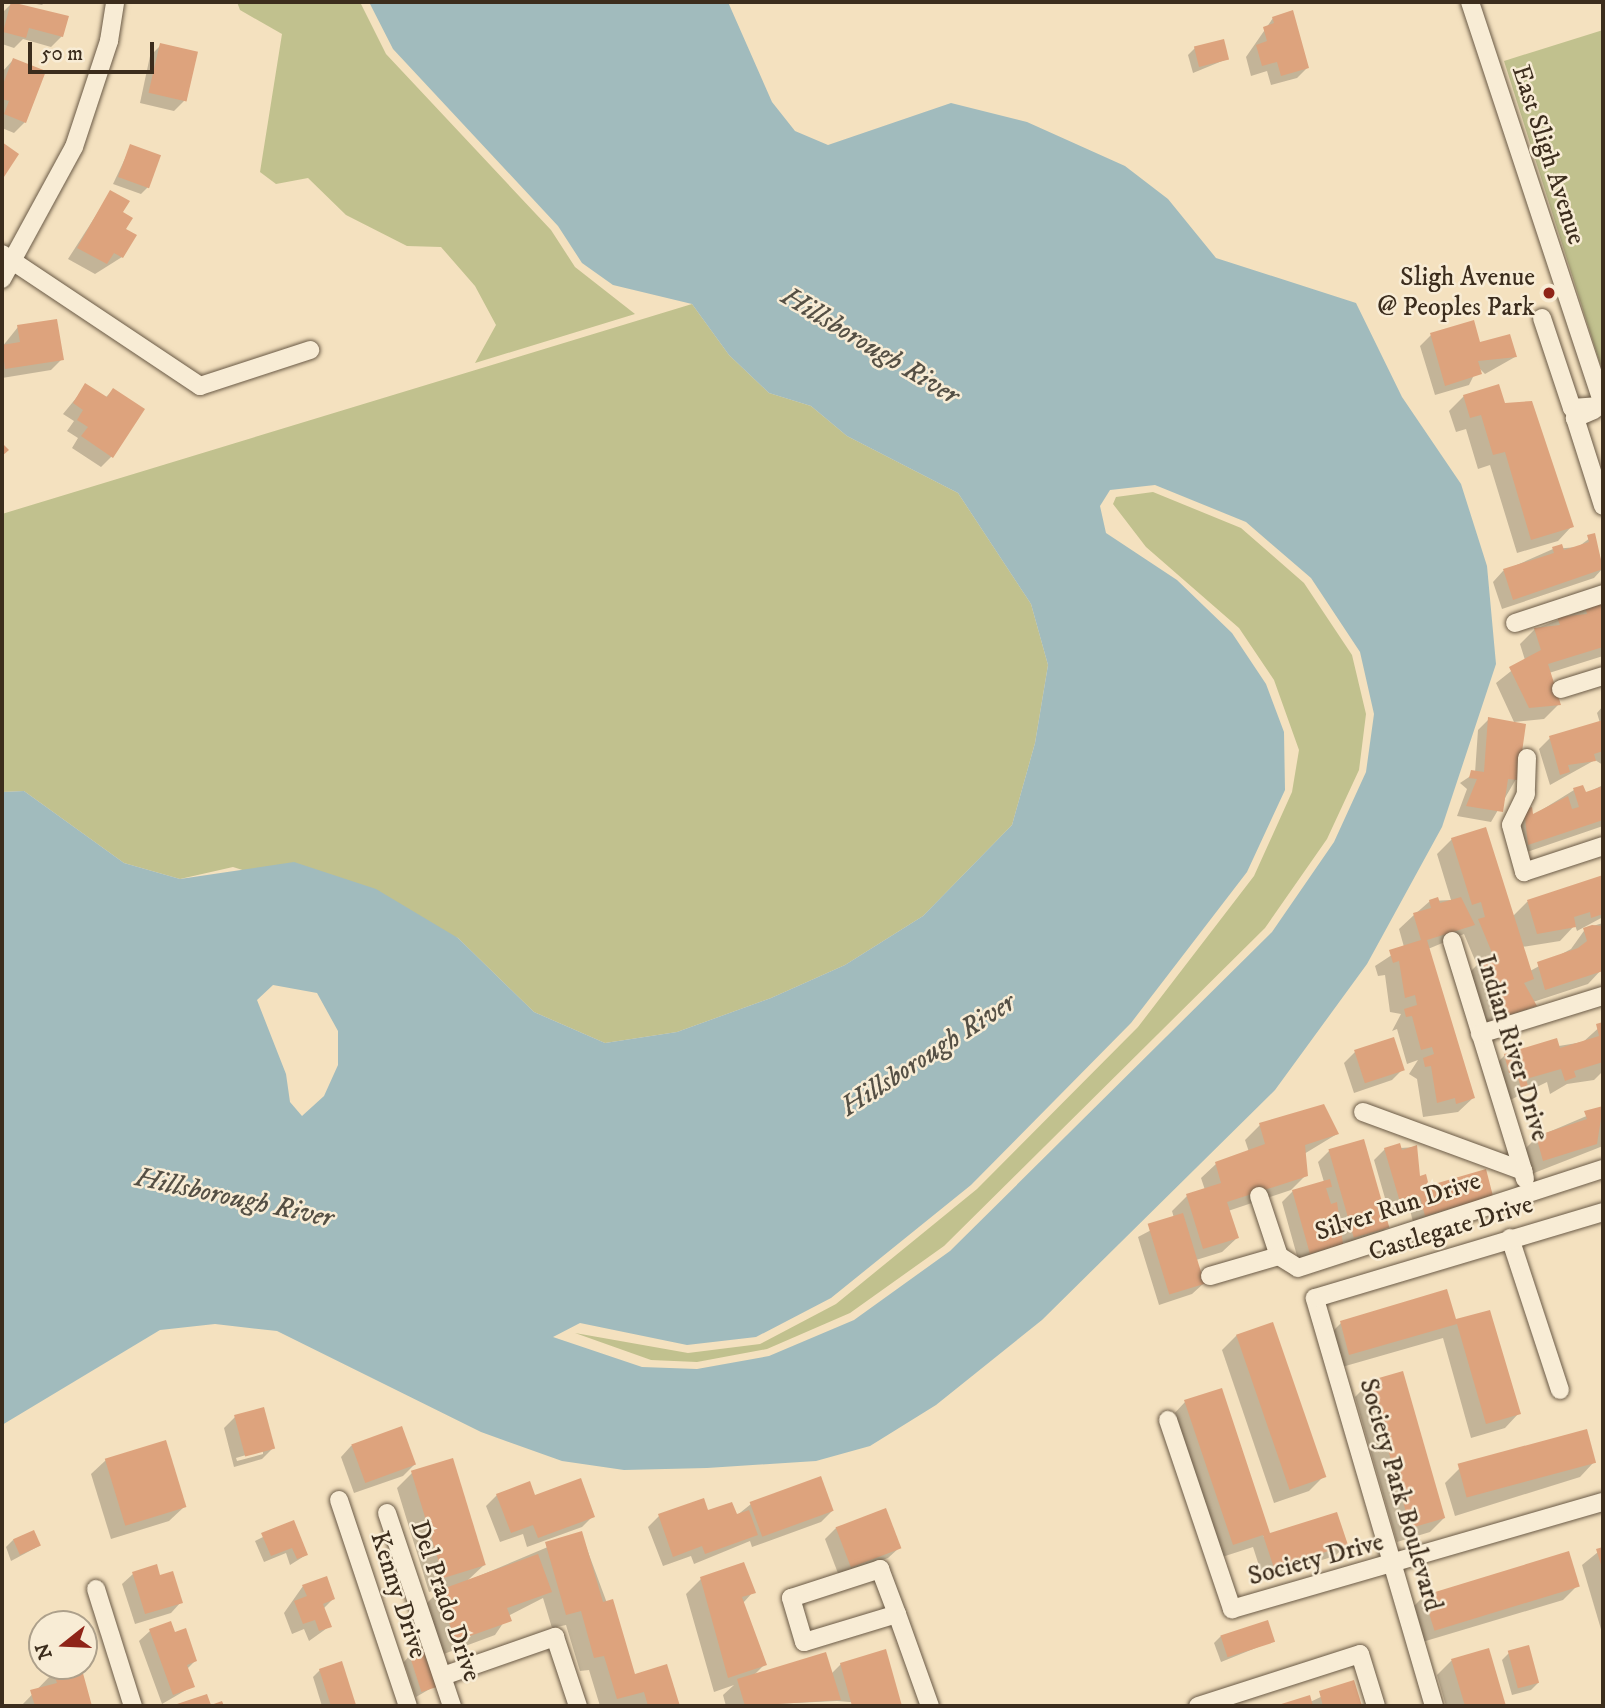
<!DOCTYPE html>
<style>
body{margin:0}
#map{position:relative;width:1605px;height:1708px;overflow:hidden;background:#f4e1bf;font-family:"IM FELL DW Pica",serif}
div>[style]{position:absolute}
[style*='--x']{left:calc(var(--x)*1px);top:calc(var(--y)*1px);width:calc(var(--w)*1px);rotate:calc(var(--a)*1deg)}
.green>*{inset:0;background:#c1c18e}
.water>*{inset:0;background:#a1bbbd}
.shadow>*{inset:0;background:#0003}
.building>*{inset:0;background:#dda37d;transform-origin:0 0}
.roads{filter:drop-shadow(0 0 2px #6a5a46) drop-shadow(0 0 2px #6a5a46)}
.minor>*{height:18px;margin:-9px;padding:0 9px;transform-origin:9px;border-radius:9px;background:#f8ecd5}
.dots>*{width:19px;height:19px;translate:-50% -50%;box-sizing:border-box;border:4px solid #f8ecd5;border-radius:50%}
span{translate:-50% -50%;white-space:nowrap;text-align:center;line-height:1.15;-webkit-text-stroke:5px #f8ecd5;paint-order:stroke}
.street-label{font-size:26px;color:#3c2d1d}
.poi-label{font-size:26px;color:#3c2d1d}
.right{translate:-100% -50%;text-align:right}
.water-label{font-size:28px;color:#555045;font-style:italic}
.frame{position:absolute;inset:0;border:4px solid #3c2d1d;pointer-events:none}
.north{position:absolute;left:28px;top:1610px;width:70px;height:70px;box-sizing:border-box;background:#f8ecd5;border:2px solid #ada08b;border-radius:50%;rotate:252deg;font-size:19px;font-weight:700;line-height:28px;text-align:center;color:#3c2d1d}
.north::after{content:'';display:block;margin:auto;width:24px;height:32px;background:#8f2418;clip-path:polygon(50% 0,100% 100%,50% 72%,0 100%)}
.scale{position:absolute;left:28px;top:42px;width:126px;height:32px;box-sizing:border-box;border:4px solid #3c2d1d;border-top:0;padding-left:9px;font-size:21px;line-height:24px;white-space:nowrap;color:#3c2d1d;-webkit-text-stroke:5px #f8ecd5;paint-order:stroke}
</style>
<div id="map">
<div class="green">
<i style="clip-path:polygon(237px 2px,360px 2px,386px 54px,551px 230px,575px 267px,635px 314px,475px 363px,496px 325px,475px 286px,441px 247px,407px 246px,346px 215px,308px 178px,276px 184px,260px 172px,282px 34px,240px 10px)"></i>
<i style="clip-path:polygon(1603px 30px,1603px 373px,1504px 61px)"></i>
<i style="clip-path:polygon(692px 304px,729px 355px,769px 393px,811px 406px,847px 436px,958px 493px,1031px 604px,1048px 665px,1035px 743px,1012px 825px,923px 916px,845px 965px,771px 998px,677px 1032px,605px 1043px,534px 1012px,458px 938px,233px 867px,180px 879px,124px 863px,24px 791px,2px 792px,2px 514px)"></i>
<i style="clip-path:polygon(1153px 492px,1241px 528px,1304px 583px,1352px 655px,1366px 714px,1359px 770px,1327px 839px,1265px 928px,944px 1246px,850px 1313px,767px 1349px,697px 1362px,651px 1360px,575px 1333px,688px 1353px,760px 1344px,836px 1304px,977px 1189px,1138px 1027px,1254px 876px,1292px 792px,1299px 750px,1274px 680px,1239px 628px,1146px 547px,1113px 504px,1116px 497px)"></i>
</div>
<div class="water">
<i style="clip-path:polygon(evenodd,369px 2px,728px 2px,772px 102px,795px 131px,828px 145px,951px 103px,1027px 122px,1125px 166px,1168px 199px,1216px 258px,1356px 303px,1402px 397px,1461px 484px,1487px 566px,1496px 664px,1442px 827px,1367px 964px,1275px 1090px,1042px 1320px,936px 1405px,870px 1446px,816px 1461px,707px 1468px,624px 1470px,562px 1461px,481px 1432px,277px 1331px,215px 1324px,160px 1330px,2px 1425px,2px 792px,24px 791px,124px 863px,180px 879px,294px 862px,376px 889px,458px 938px,534px 1012px,605px 1043px,677px 1032px,771px 998px,845px 965px,923px 916px,1012px 825px,1035px 743px,1048px 665px,1031px 604px,958px 493px,847px 436px,811px 406px,769px 393px,729px 355px,692px 304px,613px 285px,582px 263px,558px 226px,393px 49px,369px 2px,1155px 485px,1246px 522px,1311px 578px,1360px 652px,1374px 714px,1366px 772px,1334px 842px,1272px 932px,950px 1251px,854px 1320px,769px 1356px,697px 1369px,642px 1367px,553px 1337px,580px 1323px,687px 1345px,756px 1337px,831px 1298px,971px 1185px,1131px 1023px,1247px 872px,1285px 790px,1284px 732px,1266px 684px,1232px 633px,1177px 580px,1106px 533px,1100px 506px,1110px 490px,1155px 485px,369px 2px,273px 985px,317px 993px,338px 1031px,338px 1065px,324px 1096px,302px 1116px,290px 1102px,286px 1074px,257px 1000px,273px 985px)"></i>
</div>
<div class="shadow">
<i style="clip-path:polygon(24px 2px,45px 2px,42px 5px)"></i>
<i style="clip-path:polygon(12px 3px,62px 36px,51px 47px,23px 39px,14px 48px,2px 44px,2px 13px)"></i>
<i style="clip-path:polygon(1273px 18px,1308px 67px,1297px 78px,1271px 85px,1267px 71px,1251px 76px,1246px 57px)"></i>
<i style="clip-path:polygon(161px 45px,185px 100px,174px 111px,140px 103px,150px 56px)"></i>
<i style="clip-path:polygon(1195px 48px,1227px 59px,1193px 73px,1188px 55px)"></i>
<i style="clip-path:polygon(13px 60px,25px 122px,14px 133px,2px 128px,2px 72px)"></i>
<i style="clip-path:polygon(131px 146px,148px 187px,141px 194px,113px 184px)"></i>
<i style="clip-path:polygon(111px 192px,121px 213px,122px 257px,95px 274px,68px 259px)"></i>
<i style="clip-path:polygon(18px 327px,62px 359px,51px 370px,2px 378px,2px 347px)"></i>
<i style="clip-path:polygon(1431px 335px,1479px 344px,1515px 357px,1485px 374px,1478px 367px,1469px 385px,1435px 395px,1420px 346px)"></i>
<i style="clip-path:polygon(86px 386px,105px 398px,113px 390px,112px 456px,101px 467px,72px 448px,78px 438px,67px 431px,74px 421px,63px 414px)"></i>
<i style="clip-path:polygon(1464px 396px,1503px 405px,1572px 526px,1558px 541px,1517px 553px,1490px 465px,1478px 469px,1466px 429px,1456px 432px,1449px 411px)"></i>
<i style="clip-path:polygon(1594px 535px,1603px 568px,1594px 578px,1502px 609px,1493px 582px,1503px 571px,1553px 549px,1578px 547px)"></i>
<i style="clip-path:polygon(1603px 602px,1603px 656px,1549px 673px,1559px 704px,1544px 719px,1514px 722px,1496px 683px,1525px 660px,1520px 644px,1535px 629px)"></i>
<i style="clip-path:polygon(1603px 706px,1603px 765px,1595px 760px,1550px 785px,1539px 749px,1550px 738px,1600px 723px,1597px 713px)"></i>
<i style="clip-path:polygon(1489px 719px,1516px 779px,1491px 822px,1457px 816px,1467px 789px,1460px 783px,1475px 773px,1478px 730px)"></i>
<i style="clip-path:polygon(1603px 785px,1603px 826px,1518px 855px,1512px 838px,1525px 811px,1532px 816px,1574px 790px,1585px 794px)"></i>
<i style="clip-path:polygon(1452px 839px,1513px 916px,1527px 902px,1603px 877px,1603px 917px,1577px 931px,1575px 925px,1560px 941px,1522px 947px,1530px 971px,1571px 949px,1586px 928px,1603px 923px,1603px 968px,1588px 984px,1533px 1002px,1520px 1020px,1485px 1031px,1468px 974px,1477px 965px,1464px 934px,1428px 949px,1473px 1098px,1458px 1112px,1423px 1117px,1417px 1079px,1409px 1074px,1418px 1060px,1407px 1064px,1397px 1029px,1392px 1031px,1401px 1014px,1390px 1012px,1385px 975px,1378px 976px,1375px 966px,1404px 947px,1399px 929px,1414px 915px,1430px 901px,1451px 900px,1437px 854px)"></i>
<i style="clip-path:polygon(1603px 1024px,1603px 1071px,1594px 1080px,1567px 1084px,1550px 1094px,1547px 1082px,1506px 1102px,1490px 1070px,1505px 1055px,1583px 1042px)"></i>
<i style="clip-path:polygon(1393px 1039px,1403px 1069px,1392px 1080px,1354px 1093px,1344px 1063px,1355px 1052px)"></i>
<i style="clip-path:polygon(1603px 1109px,1603px 1146px,1529px 1175px,1522px 1152px,1537px 1137px)"></i>
<i style="clip-path:polygon(1260px 1125px,1337px 1134px,1304px 1154px,1306px 1175px,1291px 1190px,1228px 1211px,1237px 1238px,1222px 1252px,1196px 1260px,1203px 1284px,1192px 1294px,1159px 1305px,1138px 1237px,1174px 1218px,1172px 1211px,1187px 1196px,1205px 1190px,1201px 1178px,1216px 1164px,1249px 1152px,1245px 1140px)"></i>
<i style="clip-path:polygon(1416px 1147px,1418px 1191px,1491px 1195px,1414px 1226px,1409px 1206px,1389px 1212px,1374px 1160px,1385px 1149px)"></i>
<i style="clip-path:polygon(1329px 1151px,1387px 1227px,1377px 1238px,1341px 1243px,1330px 1255px,1299px 1263px,1282px 1202px,1293px 1191px,1324px 1182px,1318px 1162px)"></i>
<i style="clip-path:polygon(1489px 1312px,1519px 1413px,1505px 1428px,1471px 1438px,1443px 1338px,1335px 1369px,1326px 1338px,1341px 1323px,1455px 1321px)"></i>
<i style="clip-path:polygon(1237px 1335px,1324px 1476px,1309px 1491px,1274px 1503px,1222px 1350px)"></i>
<i style="clip-path:polygon(1369px 1383px,1444px 1518px,1430px 1532px,1397px 1542px,1355px 1397px)"></i>
<i style="clip-path:polygon(1185px 1402px,1268px 1532px,1263px 1537px,1336px 1514px,1346px 1545px,1335px 1556px,1263px 1578px,1253px 1547px,1219px 1558px,1171px 1417px)"></i>
<i style="clip-path:polygon(evenodd,235px 1417px,273px 1448px,262px 1459px,234px 1467px,224px 1428px,235px 1417px,263px 1450px,263px 1454px,237px 1461px,236px 1458px,263px 1450px)"></i>
<i style="clip-path:polygon(400px 1428px,414px 1465px,403px 1476px,354px 1493px,341px 1457px,351px 1446px)"></i>
<i style="clip-path:polygon(106px 1460px,184px 1507px,169px 1521px,111px 1539px,91px 1474px)"></i>
<i style="clip-path:polygon(1594px 1462px,1580px 1477px,1455px 1516px,1445px 1483px,1460px 1468px)"></i>
<i style="clip-path:polygon(412px 1473px,484px 1565px,467px 1581px,581px 1533px,634px 1676px,666px 1666px,678px 1706px,600px 1706px,589px 1670px,580px 1671px,566px 1625px,552px 1628px,543px 1598px,508px 1616px,495px 1635px,441px 1655px,423px 1607px,442px 1588px,429px 1592px,397px 1488px)"></i>
<i style="clip-path:polygon(497px 1495px,534px 1497px,593px 1516px,582px 1527px,527px 1547px,523px 1534px,500px 1542px,486px 1506px)"></i>
<i style="clip-path:polygon(751px 1504px,832px 1511px,821px 1522px,752px 1547px,750px 1541px,694px 1564px,691px 1556px,663px 1566px,648px 1527px,659px 1516px,736px 1516px)"></i>
<i style="clip-path:polygon(293px 1522px,306px 1555px,290px 1565px,286px 1553px,264px 1562px,255px 1541px)"></i>
<i style="clip-path:polygon(836px 1528px,899px 1548px,888px 1558px,839px 1576px,825px 1539px)"></i>
<i style="clip-path:polygon(13px 1540px,39px 1546px,11px 1561px,6px 1547px)"></i>
<i style="clip-path:polygon(1603px 1548px,1603px 1636px,1582px 1565px)"></i>
<i style="clip-path:polygon(133px 1574px,159px 1577px,181px 1602px,171px 1613px,135px 1624px,122px 1584px)"></i>
<i style="clip-path:polygon(701px 1579px,753px 1592px,743px 1603px,765px 1664px,753px 1676px,831px 1674px,841px 1664px,885px 1652px,900px 1706px,837px 1701px,726px 1706px,723px 1695px,734px 1685px,714px 1692px,686px 1594px)"></i>
<i style="clip-path:polygon(1578px 1585px,1563px 1600px,1419px 1643px,1409px 1611px,1424px 1596px)"></i>
<i style="clip-path:polygon(303px 1586px,333px 1599px,323px 1609px,330px 1626px,309px 1641px,304px 1629px,292px 1634px,284px 1613px)"></i>
<i style="clip-path:polygon(150px 1631px,174px 1634px,195px 1661px,187px 1669px,193px 1686px,162px 1704px,139px 1641px)"></i>
<i style="clip-path:polygon(1221px 1636px,1273px 1641px,1221px 1662px,1214px 1643px)"></i>
<i style="clip-path:polygon(1487px 1650px,1504px 1706px,1446px 1706px,1437px 1675px,1451px 1661px)"></i>
<i style="clip-path:polygon(1509px 1653px,1538px 1683px,1531px 1690px,1512px 1695px,1502px 1660px)"></i>
<i style="clip-path:polygon(410px 1655px,435px 1686px,416px 1697px,404px 1662px)"></i>
<i style="clip-path:polygon(79px 1666px,90px 1706px,21px 1706px,54px 1672px)"></i>
<i style="clip-path:polygon(320px 1670px,354px 1705px,353px 1706px,322px 1706px,313px 1677px)"></i>
<i style="clip-path:polygon(1353px 1682px,1360px 1706px,1279px 1706px,1309px 1697px,1310px 1702px)"></i>
</div>
<div class="building">
<i style="clip-path:polygon(11px 2px,69px 16px,63px 37px,29px 28px,26px 38px,3px 32px)"></i>
<i style="clip-path:polygon(1293px 10px,1309px 68px,1281px 76px,1277px 62px,1262px 66px,1256px 45px,1267px 41px,1263px 27px,1274px 23px,1272px 17px)"></i>
<i style="left:1224px;top:39px;width:21px;height:31px;rotate:76deg"></i>
<i style="left:160px;top:43px;width:39px;height:51px;rotate:13deg"></i>
<i style="clip-path:polygon(13px 58px,46px 71px,26px 123px,4px 114px,9px 101px,2px 99px,2px 87px)"></i>
<i style="clip-path:polygon(2px 142px,19px 154px,2px 180px)"></i>
<i style="left:130px;top:144px;width:33px;height:35px;rotate:20deg"></i>
<i style="clip-path:polygon(110px 190px,130px 201px,123px 212px,133px 218px,126px 229px,137px 235px,123px 258px,114px 253px,107px 264px,77px 248px)"></i>
<i style="clip-path:polygon(57px 319px,64px 360px,5px 369px,2px 345px,20px 342px,17px 325px)"></i>
<i style="clip-path:polygon(1474px 320px,1480px 342px,1510px 334px,1517px 357px,1478px 361px,1482px 374px,1445px 386px,1430px 333px)"></i>
<i style="clip-path:polygon(85px 383px,107px 397px,113px 388px,145px 409px,113px 458px,81px 436px,88px 427px,77px 420px,83px 410px,73px 403px)"></i>
<i style="clip-path:polygon(1499px 384px,1505px 403px,1532px 401px,1574px 527px,1531px 540px,1505px 452px,1493px 455px,1481px 415px,1470px 418px,1463px 395px)"></i>
<i style="clip-path:polygon(2px 443px,9px 450px,2px 456px)"></i>
<i style="clip-path:polygon(1595px 533px,1603px 569px,1513px 600px,1503px 569px,1554px 553px,1552px 547px,1562px 544px,1564px 550px,1589px 542px,1587px 535px)"></i>
<i style="clip-path:polygon(1603px 601px,1603px 647px,1548px 664px,1561px 705px,1529px 708px,1509px 667px,1541px 650px,1534px 628px,1560px 625px,1557px 617px,1587px 614px,1585px 606px)"></i>
<i style="clip-path:polygon(1488px 717px,1526px 724px,1518px 780px,1508px 779px,1503px 812px,1466px 806px,1477px 779px,1469px 778px,1471px 770px,1484px 772px)"></i>
<i style="clip-path:polygon(1603px 720px,1603px 751px,1594px 754px,1596px 761px,1568px 765px,1570px 772px,1560px 775px,1549px 736px)"></i>
<i style="clip-path:polygon(1583px 785px,1586px 792px,1603px 786px,1603px 820px,1528px 845px,1524px 809px,1532px 807px,1533px 814px,1568px 796px,1572px 809px,1579px 807px,1573px 788px)"></i>
<i style="clip-path:polygon(1486px 827px,1534px 979px,1524px 983px,1537px 1006px,1500px 1018px,1481px 958px,1493px 955px,1478px 919px,1485px 917px,1481px 902px,1472px 905px,1451px 838px)"></i>
<i style="clip-path:polygon(1603px 875px,1603px 914px,1591px 918px,1590px 912px,1574px 917px,1576px 927px,1537px 934px,1527px 900px)"></i>
<i style="clip-path:polygon(1438px 897px,1440px 903px,1461px 897px,1475px 925px,1427px 940px,1475px 1098px,1456px 1104px,1455px 1098px,1437px 1103px,1431px 1066px,1425px 1067px,1423px 1058px,1434px 1054px,1432px 1047px,1421px 1050px,1412px 1016px,1406px 1017px,1404px 1009px,1417px 1005px,1415px 995px,1405px 998px,1399px 961px,1393px 963px,1389px 950px,1421px 940px,1413px 913px,1431px 908px,1429px 900px)"></i>
<i style="clip-path:polygon(1592px 925px,1603px 926px,1603px 971px,1545px 990px,1537px 962px,1578px 948px,1587px 941px,1583px 928px)"></i>
<i style="clip-path:polygon(1603px 1022px,1603px 1062px,1574px 1071px,1576px 1077px,1565px 1081px,1561px 1069px,1526px 1079px,1528px 1086px,1521px 1088px,1516px 1071px,1509px 1073px,1504px 1054px,1557px 1038px,1560px 1048px,1599px 1036px,1596px 1024px)"></i>
<i style="left:1394px;top:1037px;width:35px;height:42px;rotate:72deg"></i>
<i style="clip-path:polygon(1324px 1104px,1339px 1134px,1305px 1145px,1308px 1176px,1227px 1202px,1239px 1238px,1203px 1249px,1186px 1194px,1221px 1183px,1215px 1162px,1265px 1144px,1259px 1123px)"></i>
<i style="clip-path:polygon(1603px 1106px,1597px 1144px,1543px 1161px,1536px 1136px,1587px 1119px,1584px 1111px)"></i>
<i style="left:1364px;top:1139px;width:92px;height:37px;rotate:74deg"></i>
<i style="clip-path:polygon(1400px 1143px,1402px 1150px,1417px 1145px,1420px 1176px,1426px 1174px,1428px 1182px,1424px 1187px,1486px 1169px,1493px 1196px,1425px 1216px,1420px 1197px,1400px 1202px,1384px 1148px)"></i>
<i style="clip-path:polygon(1330px 1179px,1332px 1187px,1326px 1188px,1331px 1204px,1337px 1202px,1343px 1244px,1310px 1254px,1292px 1190px)"></i>
<i style="left:1183px;top:1213px;width:74px;height:37px;rotate:73deg"></i>
<i style="clip-path:polygon(1447px 1289px,1456px 1319px,1490px 1310px,1521px 1414px,1486px 1424px,1457px 1324px,1349px 1355px,1340px 1321px)"></i>
<i style="left:1273px;top:1322px;width:164px;height:39px;rotate:71deg"></i>
<i style="left:1403px;top:1371px;width:153px;height:36px;rotate:74deg"></i>
<i style="clip-path:polygon(1222px 1388px,1270px 1533px,1337px 1512px,1348px 1545px,1274px 1568px,1263px 1535px,1233px 1545px,1184px 1400px)"></i>
<i style="left:264px;top:1407px;width:43px;height:31px;rotate:75deg"></i>
<i style="left:402px;top:1426px;width:41px;height:54px;rotate:70deg"></i>
<i style="left:1587px;top:1429px;width:35px;height:134px;rotate:75deg"></i>
<i style="left:166px;top:1440px;width:70px;height:64px;rotate:73deg"></i>
<i style="left:453px;top:1458px;width:112px;height:44px;rotate:73deg"></i>
<i style="left:821px;top:1476px;width:37px;height:76px;rotate:70deg"></i>
<i style="clip-path:polygon(581px 1478px,595px 1517px,538px 1538px,533px 1525px,511px 1533px,496px 1494px,530px 1481px,535px 1495px)"></i>
<i style="clip-path:polygon(704px 1498px,708px 1510px,732px 1502px,737px 1514px,749px 1510px,758px 1535px,705px 1554px,702px 1546px,673px 1557px,658px 1514px)"></i>
<i style="left:886px;top:1508px;width:43px;height:54px;rotate:69deg"></i>
<i style="clip-path:polygon(294px 1520px,308px 1555px,297px 1559px,292px 1548px,271px 1556px,261px 1533px)"></i>
<i style="left:34px;top:1530px;width:17px;height:23px;rotate:66deg"></i>
<i style="clip-path:polygon(582px 1531px,603px 1602px,613px 1599px,635px 1674px,667px 1664px,680px 1706px,648px 1706px,644px 1692px,617px 1699px,604px 1656px,594px 1658px,581px 1611px,566px 1615px,545px 1542px)"></i>
<i style="clip-path:polygon(1603px 1547px,1603px 1571px,1596px 1549px)"></i>
<i style="left:1569px;top:1551px;width:37px;height:152px;rotate:73deg"></i>
<i style="clip-path:polygon(538px 1554px,552px 1592px,507px 1608px,512px 1621px,456px 1641px,437px 1591px)"></i>
<i style="clip-path:polygon(744px 1562px,756px 1593px,742px 1597px,767px 1665px,728px 1678px,700px 1577px)"></i>
<i style="clip-path:polygon(157px 1564px,160px 1575px,173px 1571px,183px 1603px,145px 1614px,132px 1572px)"></i>
<i style="clip-path:polygon(327px 1576px,335px 1599px,323px 1604px,332px 1627px,319px 1631px,315px 1620px,303px 1624px,294px 1601px,307px 1596px,302px 1585px)"></i>
<i style="left:1268px;top:1620px;width:23px;height:50px;rotate:72deg"></i>
<i style="clip-path:polygon(171px 1621px,175px 1632px,186px 1628px,197px 1661px,187px 1665px,195px 1687px,173px 1695px,149px 1629px)"></i>
<i style="left:1529px;top:1645px;width:39px;height:22px;rotate:75deg"></i>
<i style="left:424px;top:1648px;width:41px;height:16px;rotate:72deg"></i>
<i style="clip-path:polygon(1489px 1648px,1506px 1706px,1465px 1706px,1451px 1659px)"></i>
<i style="clip-path:polygon(886px 1649px,902px 1706px,852px 1706px,840px 1663px)"></i>
<i style="clip-path:polygon(826px 1652px,841px 1700px,745px 1706px,737px 1679px)"></i>
<i style="clip-path:polygon(342px 1661px,356px 1705px,331px 1706px,319px 1669px)"></i>
<i style="clip-path:polygon(69px 1666px,81px 1666px,92px 1706px,35px 1706px,30px 1690px,57px 1683px,53px 1671px)"></i>
<i style="clip-path:polygon(1354px 1680px,1362px 1706px,1323px 1706px,1319px 1691px)"></i>
<i style="clip-path:polygon(207px 1694px,211px 1705px,222px 1701px,224px 1706px,171px 1706px)"></i>
<i style="clip-path:polygon(1310px 1695px,1313px 1706px,1275px 1706px)"></i>
</div>
<div class="roads">
<div class="minor">
<i style="--x:1470;--y:2;--w:424;--a:71.7"></i>
<i style="--x:2;--y:254;--w:238;--a:33.7"></i>
<i style="--x:200;--y:386;--w:116;--a:-18.1"></i>
<i style="--x:2;--y:279;--w:150;--a:-61.4"></i>
<i style="--x:74;--y:147;--w:112;--a:-71.7"></i>
<i style="--x:109;--y:41;--w:39;--a:-81"></i>
<i style="--x:1542;--y:318;--w:95;--a:71.6"></i>
<i style="--x:1572;--y:408;--w:31;--a:-4"></i>
<i style="--x:1594;--y:410;--w:21;--a:157"></i>
<i style="--x:1575;--y:418;--w:92;--a:72.3"></i>
<i style="--x:1515;--y:623;--w:93;--a:-18.2"></i>
<i style="--x:1561;--y:689;--w:44;--a:-17.2"></i>
<i style="--x:1527;--y:758;--w:36;--a:92"></i>
<i style="--x:1526;--y:794;--w:34;--a:116"></i>
<i style="--x:1511;--y:825;--w:49;--a:74.5"></i>
<i style="--x:1524;--y:872;--w:83;--a:-18.2"></i>
<i style="--x:1452;--y:941;--w:241;--a:72.8"></i>
<i style="--x:1480;--y:1034;--w:129;--a:-17.2"></i>
<i style="--x:1363;--y:1112;--w:171;--a:20.2"></i>
<i style="--x:1523;--y:1171;--w:8;--a:76"></i>
<i style="--x:1259;--y:1196;--w:63;--a:71.6"></i>
<i style="--x:1510;--y:1238;--w:160;--a:71.8"></i>
<i style="--x:1210;--y:1276;--w:72;--a:-16.2"></i>
<i style="--x:1279;--y:1256;--w:22;--a:32"></i>
<i style="--x:1298;--y:1268;--w:321;--a:-18"></i>
<i style="--x:1168;--y:1420;--w:200;--a:71.3"></i>
<i style="--x:1232;--y:1609;--w:386;--a:-16.1"></i>
<i style="--x:339;--y:1500;--w:217;--a:71.5"></i>
<i style="--x:387;--y:1513;--w:204;--a:71.4"></i>
<i style="--x:96;--y:1589;--w:123;--a:72.5"></i>
<i style="--x:897;--y:1614;--w:97;--a:163.2"></i>
<i style="--x:804;--y:1642;--w:46;--a:-106.5"></i>
<i style="--x:791;--y:1598;--w:94;--a:-18"></i>
<i style="--x:880;--y:1569;--w:48;--a:69.3"></i>
<i style="--x:897;--y:1614;--w:98;--a:70.3"></i>
<i style="--x:443;--y:1676;--w:119;--a:-19.2"></i>
<i style="--x:555;--y:1637;--w:73;--a:71.6"></i>
<i style="--x:1198;--y:1706;--w:170;--a:-17.8"></i>
<i style="--x:1360;--y:1654;--w:54;--a:72.9"></i>
<i style="--x:1434;--y:1706;--w:425;--a:-106.3"></i>
<i style="--x:1315;--y:1298;--w:301;--a:-16.6"></i>
</div>
</div>
<div class="dots">
<i style="left:1549px;top:293px;background:#8f2418"></i>
</div>
<div class="street-label">
<span style="left:1548px;top:155px;rotate:72deg">East Sligh Avenue</span>
<span style="left:1512px;top:1048px;rotate:73deg">Indian River Drive</span>
<span style="left:1398px;top:1207px;rotate:-18deg">Silver Run Drive</span>
<span style="left:1451px;top:1229px;rotate:-17deg">Castlegate Drive</span>
<span style="left:1400px;top:1495px;rotate:74deg">Society Park Boulevard</span>
<span style="left:1316px;top:1560px;rotate:-15deg">Society Drive</span>
<span style="left:398px;top:1595px;rotate:72deg">Kenny Drive</span>
<span style="left:445px;top:1601px;rotate:71deg">Del Prado Drive</span>
</div>
<div class="poi-label">
<span class="right" style="left:1535px;top:293px">Sligh Avenue<br>@ Peoples Park</span>
</div>
<div class="water-label">
<span style="left:870px;top:346px;rotate:31deg">Hillsborough River</span>
<span style="left:928px;top:1055px;rotate:-33deg">Hillsborough River</span>
<span style="left:234px;top:1198px;rotate:12deg">Hillsborough River</span>
</div>
<div class="frame"></div>
<div class="north">N</div>
<div class="scale">50 m</div>
</div>
